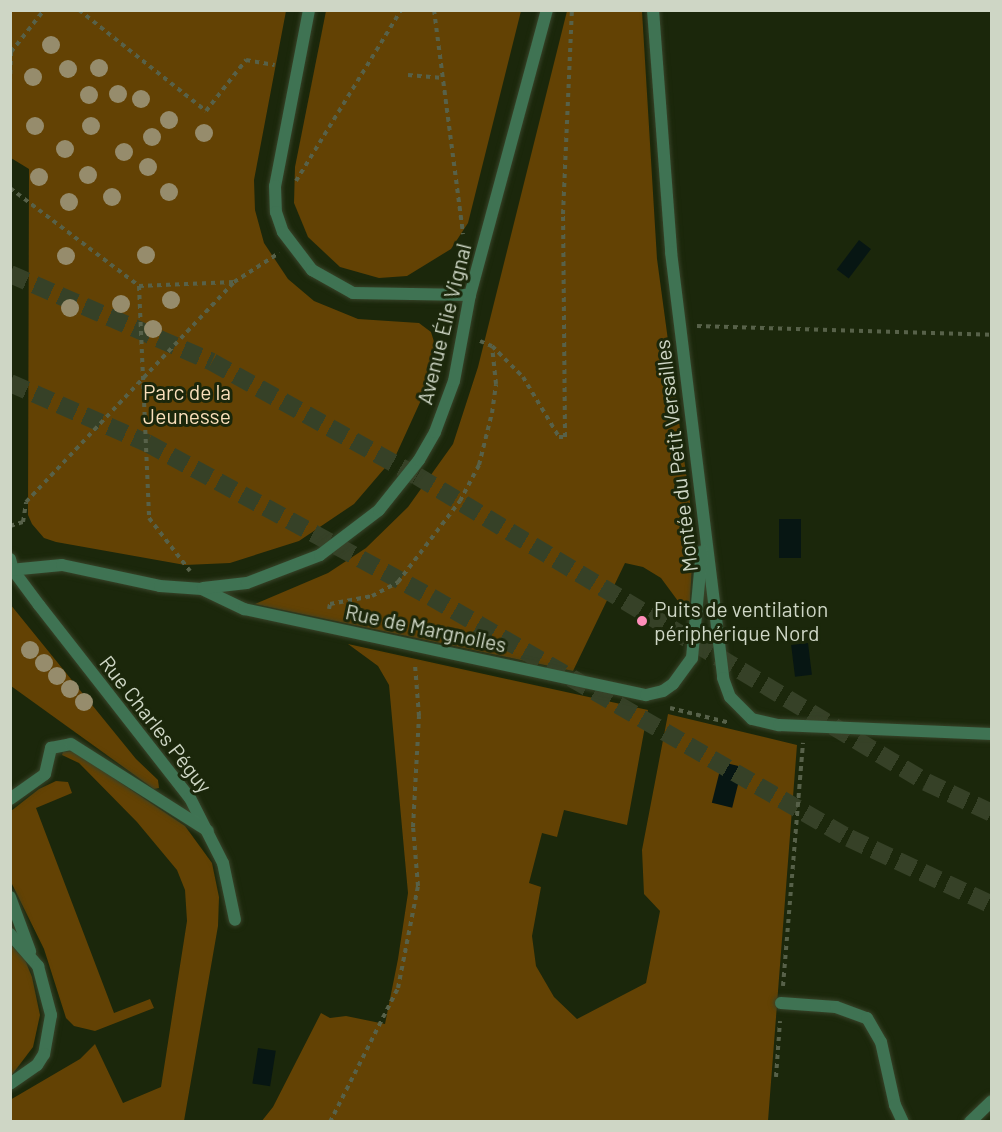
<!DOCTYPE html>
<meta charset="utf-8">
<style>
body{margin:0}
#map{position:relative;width:1002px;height:1132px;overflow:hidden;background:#1b270b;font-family:Barlow,sans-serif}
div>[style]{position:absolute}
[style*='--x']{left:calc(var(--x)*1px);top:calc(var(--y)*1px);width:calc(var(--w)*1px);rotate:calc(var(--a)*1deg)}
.green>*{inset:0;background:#634204}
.water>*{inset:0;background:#071613;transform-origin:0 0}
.highway-tunnel>*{height:18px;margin-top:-9px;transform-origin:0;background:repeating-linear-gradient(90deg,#364127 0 18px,transparent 0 27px)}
.path>*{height:4px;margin-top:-2px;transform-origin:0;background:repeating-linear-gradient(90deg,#576149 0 4.5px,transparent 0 9px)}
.roads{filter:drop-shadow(0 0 2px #384329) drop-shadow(0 0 2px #384329)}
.lane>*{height:12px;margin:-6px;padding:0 6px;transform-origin:6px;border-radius:6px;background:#3f7353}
.street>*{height:12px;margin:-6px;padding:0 6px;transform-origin:6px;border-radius:6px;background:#3f7353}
.trees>*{width:18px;height:18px;margin:-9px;border-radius:50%;background:#968c6c}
.dots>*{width:16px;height:16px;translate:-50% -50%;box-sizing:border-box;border:3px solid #1b270b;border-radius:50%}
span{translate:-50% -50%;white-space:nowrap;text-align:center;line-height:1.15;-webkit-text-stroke:6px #1b270b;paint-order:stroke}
.street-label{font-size:21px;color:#ced6c5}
.park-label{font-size:21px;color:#fadfbb}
.poi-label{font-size:21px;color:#ced6c5}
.left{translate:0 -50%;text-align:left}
.frame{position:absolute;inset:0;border:12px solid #ced6c5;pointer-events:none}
</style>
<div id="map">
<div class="green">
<i style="clip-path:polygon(10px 11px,286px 11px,254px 180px,255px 210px,264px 243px,288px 279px,314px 301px,358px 319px,419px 323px,431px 332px,435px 345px,427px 387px,396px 455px,354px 504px,299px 541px,230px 563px,185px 565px,56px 542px,44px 538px,32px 524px,28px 515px,29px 169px,11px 158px)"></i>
<i style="clip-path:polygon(326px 11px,521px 11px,468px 223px,451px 249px,407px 276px,379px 278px,340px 267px,308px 237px,294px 203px,295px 167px)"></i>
<i style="clip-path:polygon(567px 11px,642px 11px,657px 259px,694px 532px,689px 616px,661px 578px,643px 567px,625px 563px,573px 671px,255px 604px,328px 573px,366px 548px,408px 507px,453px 444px,478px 367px)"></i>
<i style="clip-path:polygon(10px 604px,136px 759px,158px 780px,159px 788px,154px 789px,11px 686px)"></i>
<i style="clip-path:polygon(348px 644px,648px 710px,627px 825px,564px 810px,557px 837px,542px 833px,529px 883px,541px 887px,532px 936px,536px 966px,554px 997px,577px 1019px,646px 983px,660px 911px,644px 894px,642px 850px,668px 714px,797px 745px,768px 1121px,261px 1122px,273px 1107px,321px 1013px,330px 1018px,346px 1016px,385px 1024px,398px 959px,408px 893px,389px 685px,378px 666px)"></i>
<i style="clip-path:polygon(73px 751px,185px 826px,212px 863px,219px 897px,218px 926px,184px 1121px,11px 1121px,10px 1100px,80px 1059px,95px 1044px,123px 1103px,161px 1087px,187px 921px,185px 890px,177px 870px,137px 822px,79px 763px,62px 755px,63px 752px)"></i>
<i style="clip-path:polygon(56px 781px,68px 782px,72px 793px,36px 808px,114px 1013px,150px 999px,154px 1008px,95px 1031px,74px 1026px,66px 1018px,44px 949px,11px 882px,11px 811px,39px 789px)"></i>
<i style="clip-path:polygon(10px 944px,25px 960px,32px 977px,40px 1015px,33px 1047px,11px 1076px)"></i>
</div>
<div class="water">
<i style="left:859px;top:240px;width:15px;height:37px;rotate:37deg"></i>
<i style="left:779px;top:519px;width:22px;height:39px"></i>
<i style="left:808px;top:643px;width:32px;height:17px;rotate:83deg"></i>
<i style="left:722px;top:762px;width:21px;height:42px;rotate:14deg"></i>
<i style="left:258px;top:1048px;width:18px;height:36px;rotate:9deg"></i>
</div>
<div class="highway-tunnel">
<i style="--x:10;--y:274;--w:220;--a:23.5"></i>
<i style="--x:212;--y:362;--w:235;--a:29.1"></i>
<i style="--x:417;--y:476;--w:594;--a:31.01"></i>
<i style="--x:926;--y:782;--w:73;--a:25.2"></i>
<i style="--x:10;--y:383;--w:150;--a:23.7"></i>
<i style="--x:147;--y:443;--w:323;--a:28.5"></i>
<i style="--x:431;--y:597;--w:482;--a:30"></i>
<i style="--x:849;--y:838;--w:158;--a:25.1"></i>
</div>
<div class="path">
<i style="--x:79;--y:10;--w:162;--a:38.5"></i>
<i style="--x:206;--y:111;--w:65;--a:-51.9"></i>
<i style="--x:246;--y:60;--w:29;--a:10"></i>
<i style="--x:434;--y:10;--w:226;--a:82.6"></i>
<i style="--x:408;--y:75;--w:35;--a:5"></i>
<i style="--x:10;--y:83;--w:31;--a:-88"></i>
<i style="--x:11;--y:52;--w:53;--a:-51.8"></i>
<i style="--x:296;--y:181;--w:201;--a:-58.4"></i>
<i style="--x:10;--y:188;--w:162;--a:37.2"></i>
<i style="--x:139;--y:286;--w:95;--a:-2.4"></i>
<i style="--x:139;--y:286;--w:232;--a:87.5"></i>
<i style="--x:149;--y:518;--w:67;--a:52.3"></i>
<i style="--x:697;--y:326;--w:295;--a:1.7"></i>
<i style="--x:480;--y:341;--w:13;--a:23"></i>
<i style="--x:492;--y:346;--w:44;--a:45"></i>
<i style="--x:523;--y:377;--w:70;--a:59"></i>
<i style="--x:559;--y:437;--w:6;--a:0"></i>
<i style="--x:565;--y:437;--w:223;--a:-90.5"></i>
<i style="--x:563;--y:214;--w:204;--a:-87.5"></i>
<i style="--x:10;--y:526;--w:14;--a:-17"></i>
<i style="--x:23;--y:522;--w:20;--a:-81"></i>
<i style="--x:26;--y:502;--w:303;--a:-46.6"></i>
<i style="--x:234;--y:282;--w:54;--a:-32.8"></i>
<i style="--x:329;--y:609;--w:5;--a:-79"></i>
<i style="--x:330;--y:604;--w:43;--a:-10.8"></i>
<i style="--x:372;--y:596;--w:30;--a:-28"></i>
<i style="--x:398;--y:582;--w:102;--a:-52.6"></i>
<i style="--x:460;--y:501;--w:41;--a:-62.2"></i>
<i style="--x:479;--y:465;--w:54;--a:-76"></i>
<i style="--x:492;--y:413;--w:29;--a:-82"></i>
<i style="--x:496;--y:384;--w:37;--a:-96"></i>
<i style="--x:670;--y:708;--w:62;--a:14"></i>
<i style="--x:783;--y:986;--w:244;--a:-85.3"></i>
<i style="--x:776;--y:1077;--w:56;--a:-85.9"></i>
<i style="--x:330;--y:1122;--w:150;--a:-63.1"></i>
<i style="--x:398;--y:988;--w:104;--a:-78.9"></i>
<i style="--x:418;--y:886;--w:59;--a:-94.8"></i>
<i style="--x:413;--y:827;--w:111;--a:-86.9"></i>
<i style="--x:419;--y:716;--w:51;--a:-94.5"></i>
</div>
<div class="roads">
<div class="lane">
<i style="--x:781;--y:1003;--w:55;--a:4.2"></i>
<i style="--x:836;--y:1007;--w:33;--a:20"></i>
<i style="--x:867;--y:1018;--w:28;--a:60"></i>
<i style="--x:881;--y:1042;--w:65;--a:77.5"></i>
<i style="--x:895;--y:1105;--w:19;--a:65"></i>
<i style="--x:970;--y:1122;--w:30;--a:-44"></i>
</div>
<div class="street">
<i style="--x:309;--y:10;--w:179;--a:100.9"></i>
<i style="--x:275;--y:186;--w:26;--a:88"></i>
<i style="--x:276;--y:212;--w:21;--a:71"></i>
<i style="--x:283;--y:232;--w:48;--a:52.7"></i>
<i style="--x:312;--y:270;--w:47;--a:29.3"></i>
<i style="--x:353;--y:293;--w:117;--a:1"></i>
<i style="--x:653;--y:10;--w:243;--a:85.7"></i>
<i style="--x:671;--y:252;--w:429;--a:83"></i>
<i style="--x:723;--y:678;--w:20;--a:70"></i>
<i style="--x:730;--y:697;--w:31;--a:45"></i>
<i style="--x:752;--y:719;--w:28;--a:13"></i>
<i style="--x:779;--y:725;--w:213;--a:2.4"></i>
<i style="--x:10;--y:559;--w:11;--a:75"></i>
<i style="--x:13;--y:570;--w:44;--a:53.4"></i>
<i style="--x:39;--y:605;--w:245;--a:52"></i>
<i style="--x:190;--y:798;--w:73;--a:63.1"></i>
<i style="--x:223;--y:863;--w:58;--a:78.1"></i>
<i style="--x:10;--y:570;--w:52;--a:-5.5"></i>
<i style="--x:62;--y:565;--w:100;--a:12.1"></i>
<i style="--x:160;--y:586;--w:42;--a:4.1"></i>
<i style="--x:202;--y:589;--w:47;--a:25.5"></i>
<i style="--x:244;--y:609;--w:411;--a:12.1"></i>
<i style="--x:646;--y:695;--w:17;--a:-13"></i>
<i style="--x:663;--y:691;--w:12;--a:-35"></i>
<i style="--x:673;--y:684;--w:32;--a:-54"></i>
<i style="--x:692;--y:658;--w:107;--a:-84.7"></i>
<i style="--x:203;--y:588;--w:44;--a:-6.5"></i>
<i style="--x:247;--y:583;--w:78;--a:-21"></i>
<i style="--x:320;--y:555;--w:74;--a:-37.3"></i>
<i style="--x:379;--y:510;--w:64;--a:-51.3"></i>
<i style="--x:419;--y:460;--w:32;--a:-60"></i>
<i style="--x:435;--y:432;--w:54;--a:-69.6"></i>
<i style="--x:454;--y:381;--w:87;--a:-79.5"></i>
<i style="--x:470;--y:295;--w:295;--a:-74.9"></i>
<i style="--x:10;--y:799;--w:43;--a:-35.5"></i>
<i style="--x:45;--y:774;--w:27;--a:-77"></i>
<i style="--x:51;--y:748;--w:20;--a:-11"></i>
<i style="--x:71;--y:744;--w:162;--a:32.4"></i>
<i style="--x:10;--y:897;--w:58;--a:69.7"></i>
<i style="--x:10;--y:934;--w:43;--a:48.8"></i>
<i style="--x:38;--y:966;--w:51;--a:75.1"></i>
<i style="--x:51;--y:1015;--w:40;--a:100"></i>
<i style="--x:44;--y:1054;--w:13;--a:122"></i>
<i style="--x:37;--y:1065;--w:33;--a:145"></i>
</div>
</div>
<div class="trees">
<i style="left:51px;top:45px"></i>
<i style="left:99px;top:68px"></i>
<i style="left:68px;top:69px"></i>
<i style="left:33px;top:77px"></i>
<i style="left:118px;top:94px"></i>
<i style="left:89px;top:95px"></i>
<i style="left:141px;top:99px"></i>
<i style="left:169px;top:120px"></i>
<i style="left:35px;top:126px"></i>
<i style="left:91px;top:126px"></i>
<i style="left:204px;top:133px"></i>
<i style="left:152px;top:137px"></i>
<i style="left:65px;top:149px"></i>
<i style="left:124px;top:152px"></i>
<i style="left:148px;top:167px"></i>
<i style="left:88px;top:175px"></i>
<i style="left:39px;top:177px"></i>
<i style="left:169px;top:192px"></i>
<i style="left:112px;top:197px"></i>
<i style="left:69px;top:202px"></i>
<i style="left:146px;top:255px"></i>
<i style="left:66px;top:256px"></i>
<i style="left:171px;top:300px"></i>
<i style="left:121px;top:304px"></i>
<i style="left:70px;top:308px"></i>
<i style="left:153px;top:329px"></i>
<i style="left:30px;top:650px"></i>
<i style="left:44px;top:663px"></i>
<i style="left:57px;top:676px"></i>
<i style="left:70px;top:689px"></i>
<i style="left:84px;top:702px"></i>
</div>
<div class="dots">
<i style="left:642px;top:621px;background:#ff8eba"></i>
</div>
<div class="street-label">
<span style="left:444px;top:324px;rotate:-76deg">Avenue Élie Vignal</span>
<span style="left:676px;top:456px;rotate:-97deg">Montée du Petit Versailles</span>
<span style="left:426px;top:628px;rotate:12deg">Rue de Margnolles</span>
<span style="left:156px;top:724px;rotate:52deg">Rue Charles Péguy</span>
</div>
<div class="park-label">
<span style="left:187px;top:404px">Parc de la<br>Jeunesse</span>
</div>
<div class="poi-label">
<span class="left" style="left:654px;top:621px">Puits de ventilation<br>périphérique Nord</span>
</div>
<div class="frame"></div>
</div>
